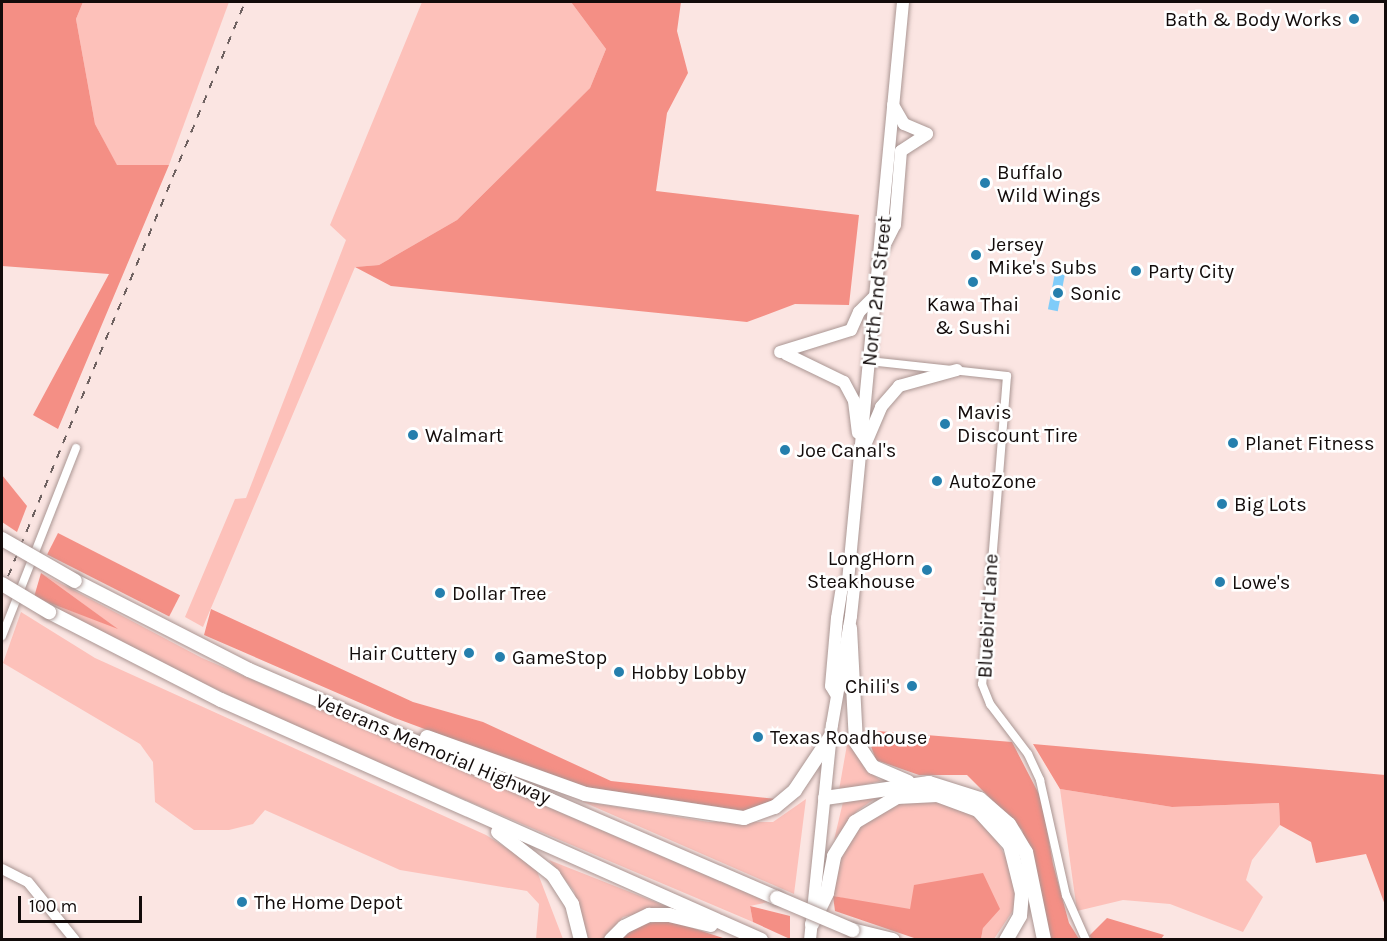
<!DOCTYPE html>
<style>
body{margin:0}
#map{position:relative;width:1387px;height:941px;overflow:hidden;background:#fbe5e2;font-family:Karla,sans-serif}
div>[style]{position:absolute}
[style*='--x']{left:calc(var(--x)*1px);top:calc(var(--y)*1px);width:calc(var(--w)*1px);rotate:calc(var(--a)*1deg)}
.green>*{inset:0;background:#fdc1ba}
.forest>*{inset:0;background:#f48f85;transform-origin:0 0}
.building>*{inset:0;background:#80ccf9;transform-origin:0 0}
.roads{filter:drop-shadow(0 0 2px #aa9693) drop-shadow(0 0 2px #aa9693)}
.street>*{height:8px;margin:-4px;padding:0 4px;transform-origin:4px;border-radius:4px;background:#fff}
.secondary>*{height:10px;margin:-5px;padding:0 5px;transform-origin:5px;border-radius:5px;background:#fff}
.primary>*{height:12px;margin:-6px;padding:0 6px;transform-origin:6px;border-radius:6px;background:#fff}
.highway>*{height:14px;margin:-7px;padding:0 7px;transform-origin:7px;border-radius:7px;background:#fff}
.rail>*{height:2px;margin-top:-1px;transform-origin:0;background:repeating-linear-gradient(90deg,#6f6261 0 8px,transparent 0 16px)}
.bridges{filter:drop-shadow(0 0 2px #aa9693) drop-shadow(0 0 2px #aa9693)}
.highway-bridge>*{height:14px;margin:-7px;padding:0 7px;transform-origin:7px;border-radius:7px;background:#fff}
.dots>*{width:16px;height:16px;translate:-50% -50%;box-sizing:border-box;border:3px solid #fff;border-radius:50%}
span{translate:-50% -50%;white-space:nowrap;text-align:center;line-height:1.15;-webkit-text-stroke:5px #fff;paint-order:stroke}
.poi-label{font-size:20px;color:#120b0a}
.right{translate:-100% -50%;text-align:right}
.left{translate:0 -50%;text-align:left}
.street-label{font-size:20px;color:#120b0a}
.frame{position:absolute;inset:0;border:3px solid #120b0a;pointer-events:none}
.scale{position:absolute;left:18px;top:896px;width:124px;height:27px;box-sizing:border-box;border:3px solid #120b0a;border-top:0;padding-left:8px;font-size:18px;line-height:21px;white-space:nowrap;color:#120b0a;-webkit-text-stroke:4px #fff;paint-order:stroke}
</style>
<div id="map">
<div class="green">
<i style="clip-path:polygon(83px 2px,229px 2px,169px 165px,117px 166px,95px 124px,76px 19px)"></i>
<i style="clip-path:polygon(422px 2px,571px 2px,606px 49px,590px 88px,457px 220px,379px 265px,355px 267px,203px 627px,185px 617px,235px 499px,246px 498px,346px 240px,330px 225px)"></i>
<i style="clip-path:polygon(41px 573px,202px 658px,768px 902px,750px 906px,753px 922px,322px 739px,97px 633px,34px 597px,115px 627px)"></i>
<i style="clip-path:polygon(21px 612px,95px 658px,486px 835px,535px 866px,563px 939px,536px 939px,539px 904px,527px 891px,400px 870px,265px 810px,253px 824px,229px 830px,194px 830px,155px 802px,153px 762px,140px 744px,3px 663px)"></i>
<i style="clip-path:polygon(848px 739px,864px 767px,881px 781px,839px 790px)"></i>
<i style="clip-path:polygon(1060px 789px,1172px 807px,1279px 803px,1280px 825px,1252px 860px,1246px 880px,1263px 897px,1243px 932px,1170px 904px,1123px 900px,1077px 911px)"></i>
<i style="clip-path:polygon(883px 793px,857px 811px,834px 840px,843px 802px)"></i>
<i style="clip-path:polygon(806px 799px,794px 894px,581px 801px,709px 822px,773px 822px)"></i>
<i style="clip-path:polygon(903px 800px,937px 801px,970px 811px,995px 837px,1013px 871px,1016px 906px,994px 939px,981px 939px,983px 928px,833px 896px,844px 843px,871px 817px)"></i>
<i style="clip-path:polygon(549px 860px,668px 907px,623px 917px,603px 939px,585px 939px,574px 891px)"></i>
</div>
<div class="forest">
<i style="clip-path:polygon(2px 2px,83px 2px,76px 19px,95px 124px,117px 165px,169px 165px,58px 429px,33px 415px,109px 274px,2px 266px)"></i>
<i style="clip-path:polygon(571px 2px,681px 2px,677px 31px,688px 73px,667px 113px,656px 191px,859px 215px,849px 305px,795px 304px,747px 322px,391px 286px,355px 267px,379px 265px,457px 220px,590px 88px,606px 49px)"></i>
<i style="clip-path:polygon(2px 475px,27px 506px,17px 532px,2px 522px)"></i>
<i style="left:58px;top:533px;width:137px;height:24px;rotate:27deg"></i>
<i style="clip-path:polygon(41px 573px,118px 629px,34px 597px)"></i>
<i style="clip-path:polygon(211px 609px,413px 702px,483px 722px,611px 781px,776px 799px,745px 811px,578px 786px,395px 718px,204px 635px)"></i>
<i style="clip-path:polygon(865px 730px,1012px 742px,1042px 800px,1053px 864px,1069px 923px,1079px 939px,1051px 939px,1022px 830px,967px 775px,919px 775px,876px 760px)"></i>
<i style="clip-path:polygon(1033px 744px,1385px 775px,1385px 905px,1366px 854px,1316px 863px,1311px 842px,1280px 825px,1279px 803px,1172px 807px,1060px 789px)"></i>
<i style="clip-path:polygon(983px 873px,1000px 909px,983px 928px,981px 939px,917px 939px,835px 911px,833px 896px,910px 909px,914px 885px)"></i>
<i style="clip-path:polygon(750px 906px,790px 916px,790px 939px,753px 922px)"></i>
<i style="clip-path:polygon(1107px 918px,1164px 935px,1161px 939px,1092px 939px,1089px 936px)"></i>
<i style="clip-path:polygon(668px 920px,726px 939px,621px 940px,636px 925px)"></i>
</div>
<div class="building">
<i style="left:1055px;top:273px;width:10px;height:37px;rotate:11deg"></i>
</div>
<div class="roads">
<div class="street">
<i style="--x:869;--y:361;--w:139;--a:6.2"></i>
<i style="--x:1007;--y:376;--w:309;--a:94.6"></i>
<i style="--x:982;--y:684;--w:22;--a:68"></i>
<i style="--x:990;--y:704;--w:63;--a:52.8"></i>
<i style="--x:1028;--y:754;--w:29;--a:65"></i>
<i style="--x:1040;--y:780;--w:118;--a:77.3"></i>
<i style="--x:1066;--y:895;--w:49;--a:66"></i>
<i style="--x:2;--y:636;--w:202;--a:-68.5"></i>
</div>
<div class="secondary">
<i style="--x:2;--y:869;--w:29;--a:27"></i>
<i style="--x:28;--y:882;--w:75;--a:51"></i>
</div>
<div class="primary">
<i style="--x:893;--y:105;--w:22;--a:60"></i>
<i style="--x:904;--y:124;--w:25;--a:23"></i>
<i style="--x:881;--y:252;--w:30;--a:-63"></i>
<i style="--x:895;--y:225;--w:74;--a:-85.4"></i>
<i style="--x:901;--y:151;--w:31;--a:-33"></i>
<i style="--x:780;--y:352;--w:74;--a:-17.2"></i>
<i style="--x:851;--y:330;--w:20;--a:-66"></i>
<i style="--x:859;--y:312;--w:24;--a:-45"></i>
<i style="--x:786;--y:354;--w:64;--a:25.8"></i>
<i style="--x:844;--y:382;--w:21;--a:62"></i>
<i style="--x:854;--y:401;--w:32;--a:83"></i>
<i style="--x:866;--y:443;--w:39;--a:-67"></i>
<i style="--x:881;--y:407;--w:28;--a:-49"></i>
<i style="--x:899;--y:386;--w:60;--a:-15.4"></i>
<i style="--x:836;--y:694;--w:9;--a:-122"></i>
<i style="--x:831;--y:686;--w:68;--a:-85"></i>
<i style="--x:837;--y:618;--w:31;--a:-81"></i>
<i style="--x:842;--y:587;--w:8;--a:-45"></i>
<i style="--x:810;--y:940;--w:216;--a:-84.2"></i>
<i style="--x:832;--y:725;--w:111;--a:-80.1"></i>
<i style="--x:851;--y:616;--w:27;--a:-84"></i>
<i style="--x:854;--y:589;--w:10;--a:-127"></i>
<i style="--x:848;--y:581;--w:582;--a:-84.57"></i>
</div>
<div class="highway">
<i style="--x:75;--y:581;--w:195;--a:27.1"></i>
<i style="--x:249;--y:670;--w:575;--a:23.36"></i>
<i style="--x:49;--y:612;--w:193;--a:27.1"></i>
<i style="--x:221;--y:700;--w:591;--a:23.96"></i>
<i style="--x:850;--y:628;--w:114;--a:87"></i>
<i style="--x:856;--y:742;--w:30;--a:56"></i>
<i style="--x:873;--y:767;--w:38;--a:23"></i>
<i style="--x:427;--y:737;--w:168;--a:19.8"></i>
<i style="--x:585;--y:794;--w:161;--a:8.6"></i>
<i style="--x:744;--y:818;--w:33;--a:-20"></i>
<i style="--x:775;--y:807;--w:26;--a:-40"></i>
<i style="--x:795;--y:790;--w:65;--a:-56.3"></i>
<i style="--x:825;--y:798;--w:105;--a:-8.2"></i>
<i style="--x:929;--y:783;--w:53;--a:17.4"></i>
<i style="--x:980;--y:799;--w:38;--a:41"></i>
<i style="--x:1009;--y:824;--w:33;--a:59"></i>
<i style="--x:1026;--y:852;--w:90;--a:78.4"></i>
<i style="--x:498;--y:832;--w:70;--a:38"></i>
<i style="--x:553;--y:875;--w:35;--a:57"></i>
<i style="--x:572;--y:904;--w:37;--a:76"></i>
<i style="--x:812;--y:924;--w:34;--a:-64"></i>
<i style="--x:827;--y:893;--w:38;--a:-79"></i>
<i style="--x:834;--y:856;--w:40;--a:-58"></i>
<i style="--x:855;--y:822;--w:49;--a:-30.8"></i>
<i style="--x:897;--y:797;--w:40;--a:-2.9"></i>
<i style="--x:937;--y:795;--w:44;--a:20.1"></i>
<i style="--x:978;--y:810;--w:47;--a:47.6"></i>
<i style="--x:1010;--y:845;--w:49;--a:76"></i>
<i style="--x:1022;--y:893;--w:23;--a:95"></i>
<i style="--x:1020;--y:916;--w:28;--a:120"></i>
<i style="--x:852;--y:930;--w:42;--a:13.7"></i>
<i style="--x:611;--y:940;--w:18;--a:-45"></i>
<i style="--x:624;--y:927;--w:28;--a:-26"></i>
<i style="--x:649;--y:915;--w:20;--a:0"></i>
<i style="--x:669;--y:915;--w:43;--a:13.4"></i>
</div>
</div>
<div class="rail">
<i style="--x:2;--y:591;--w:637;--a:-67.58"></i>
</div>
<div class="bridges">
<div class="highway-bridge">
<i style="--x:2;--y:539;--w:84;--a:29.9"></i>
<i style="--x:2;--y:584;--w:55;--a:30.8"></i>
<i style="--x:777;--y:898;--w:82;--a:23.1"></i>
</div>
</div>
<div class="dots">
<i style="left:1354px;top:19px;background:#257fad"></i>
<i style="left:985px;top:183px;background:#257fad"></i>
<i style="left:976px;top:255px;background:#257fad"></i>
<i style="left:1136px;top:271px;background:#257fad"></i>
<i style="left:973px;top:282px;background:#257fad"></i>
<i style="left:1058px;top:293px;background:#257fad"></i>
<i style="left:945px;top:424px;background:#257fad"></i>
<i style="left:413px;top:435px;background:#257fad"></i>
<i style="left:1233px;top:443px;background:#257fad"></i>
<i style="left:785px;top:450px;background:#257fad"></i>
<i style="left:937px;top:481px;background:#257fad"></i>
<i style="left:1222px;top:504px;background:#257fad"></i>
<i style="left:927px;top:570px;background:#257fad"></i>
<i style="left:1220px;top:582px;background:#257fad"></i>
<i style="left:440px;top:593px;background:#257fad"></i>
<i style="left:469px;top:653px;background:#257fad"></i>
<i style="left:500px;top:657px;background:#257fad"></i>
<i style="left:619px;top:672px;background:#257fad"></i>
<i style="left:912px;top:686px;background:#257fad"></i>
<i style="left:758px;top:737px;background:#257fad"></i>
<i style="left:242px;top:902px;background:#257fad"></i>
</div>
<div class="poi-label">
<span class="right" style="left:1342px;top:19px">Bath &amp; Body Works</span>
<span class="left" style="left:997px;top:184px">Buffalo<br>Wild Wings</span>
<span class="left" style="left:988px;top:256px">Jersey<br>Mike's Subs</span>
<span class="left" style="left:1148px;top:271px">Party City</span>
<span class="left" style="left:1070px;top:293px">Sonic</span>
<span style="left:973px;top:316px">Kawa Thai<br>&amp; Sushi</span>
<span class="left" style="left:957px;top:424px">Mavis<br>Discount Tire</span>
<span class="left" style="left:425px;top:435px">Walmart</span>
<span class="left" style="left:1245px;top:443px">Planet Fitness</span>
<span class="left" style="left:797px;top:450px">Joe Canal's</span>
<span class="left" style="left:949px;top:481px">AutoZone</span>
<span class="left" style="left:1234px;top:504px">Big Lots</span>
<span class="right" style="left:915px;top:570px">LongHorn<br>Steakhouse</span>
<span class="left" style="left:1232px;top:582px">Lowe's</span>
<span class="left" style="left:452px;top:593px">Dollar Tree</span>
<span class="right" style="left:457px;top:653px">Hair Cuttery</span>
<span class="left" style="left:512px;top:657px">GameStop</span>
<span class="left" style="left:631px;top:672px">Hobby Lobby</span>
<span class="right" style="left:900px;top:686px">Chili's</span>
<span class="left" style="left:770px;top:737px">Texas Roadhouse</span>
<span class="left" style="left:254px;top:902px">The Home Depot</span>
</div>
<div class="street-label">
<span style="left:877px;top:291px;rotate:-84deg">North 2nd Street</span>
<span style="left:988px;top:616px;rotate:-87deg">Bluebird Lane</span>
<span style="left:433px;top:749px;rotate:23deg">Veterans Memorial Highway</span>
</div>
<div class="frame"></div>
<div class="scale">100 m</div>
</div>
